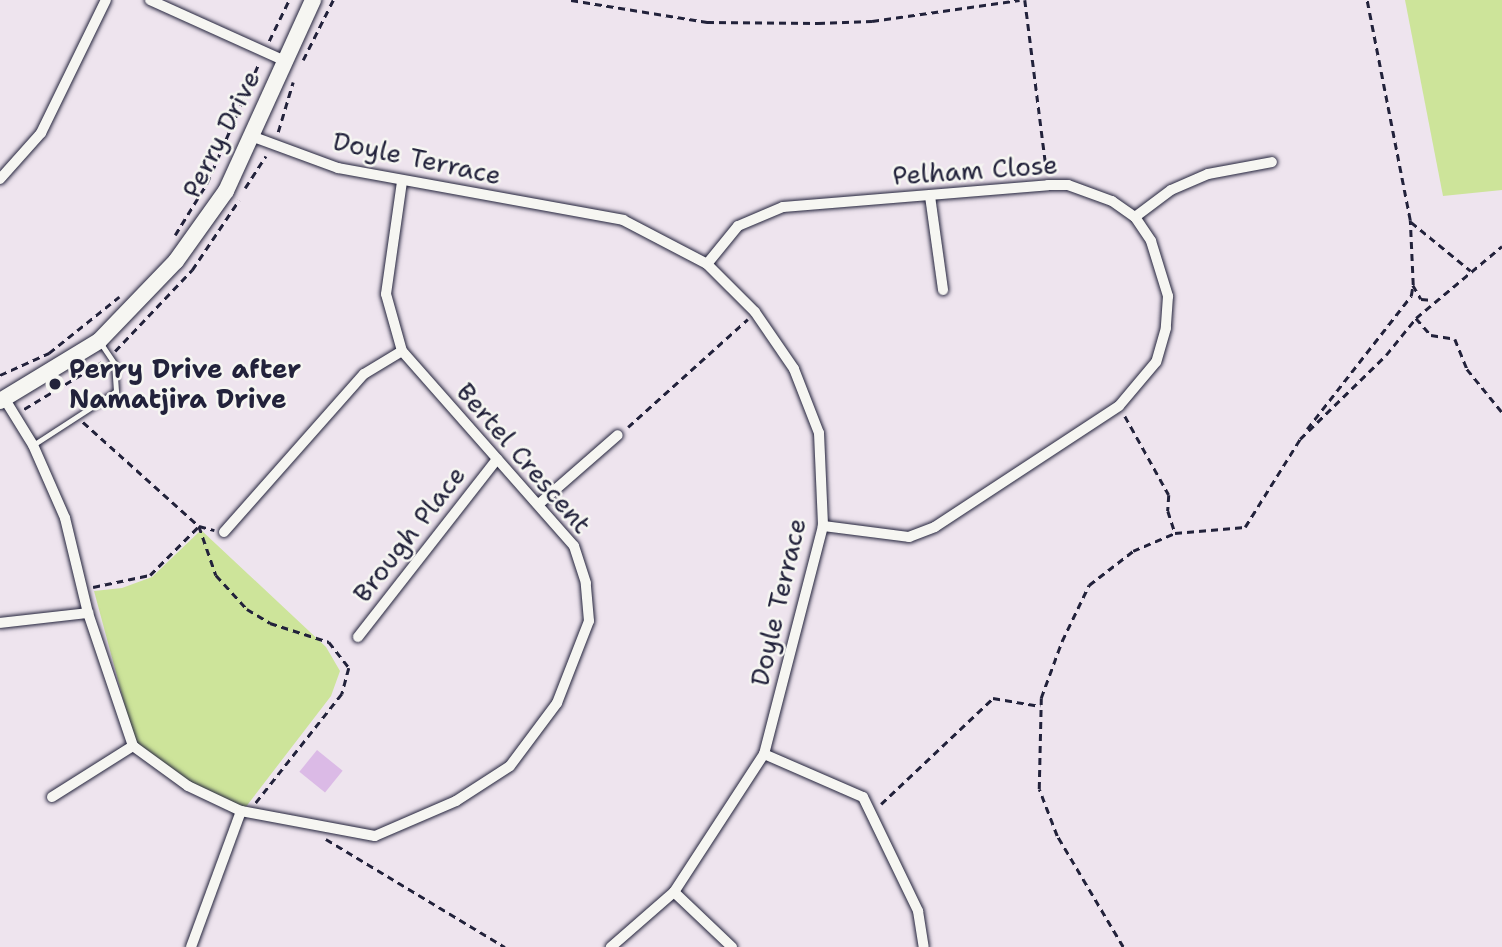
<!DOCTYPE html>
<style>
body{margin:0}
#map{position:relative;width:1502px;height:947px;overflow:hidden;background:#eee4ee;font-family:"Shantell Sans",sans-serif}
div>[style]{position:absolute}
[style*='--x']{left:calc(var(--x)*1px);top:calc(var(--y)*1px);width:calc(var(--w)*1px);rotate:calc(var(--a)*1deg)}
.green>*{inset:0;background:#cde49a}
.building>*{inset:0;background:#dbbae6;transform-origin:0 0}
.path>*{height:2.5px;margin-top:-1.25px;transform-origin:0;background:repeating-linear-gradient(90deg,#22223b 0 7px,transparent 0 12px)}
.roads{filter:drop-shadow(0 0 2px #22223b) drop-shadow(0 0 2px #22223b)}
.lane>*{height:5px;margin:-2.5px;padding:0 2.5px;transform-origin:2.5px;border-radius:2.5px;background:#f6f6f2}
.street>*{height:10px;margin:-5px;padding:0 5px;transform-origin:5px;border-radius:5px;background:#f6f6f2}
.secondary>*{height:16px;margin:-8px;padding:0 8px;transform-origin:8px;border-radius:8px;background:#f6f6f2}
.dots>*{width:19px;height:19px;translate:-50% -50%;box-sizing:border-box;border:4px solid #f6f6f2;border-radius:50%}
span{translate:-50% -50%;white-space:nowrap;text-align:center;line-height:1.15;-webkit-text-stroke:5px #f6f6f2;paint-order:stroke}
.street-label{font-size:26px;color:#22223b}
.poi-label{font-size:26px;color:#22223b;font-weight:700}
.left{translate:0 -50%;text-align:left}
</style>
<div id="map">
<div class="green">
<i style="clip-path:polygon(1405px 0,1502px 0,1502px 190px,1443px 196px)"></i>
<i style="clip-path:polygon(201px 530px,326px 647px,340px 671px,331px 696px,245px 808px,189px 784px,135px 743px,94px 591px,122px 588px,152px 577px)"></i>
</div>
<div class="building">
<i style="left:317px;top:750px;width:33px;height:28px;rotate:39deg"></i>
</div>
<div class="path">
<i style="--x:571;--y:0;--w:138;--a:9.2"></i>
<i style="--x:707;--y:22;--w:111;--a:0.5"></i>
<i style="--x:818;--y:23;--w:54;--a:-2.1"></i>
<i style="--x:872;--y:21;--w:149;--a:-8.1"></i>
<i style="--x:1025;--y:0;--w:175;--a:82.8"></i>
<i style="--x:269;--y:41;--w:46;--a:-64"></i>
<i style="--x:303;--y:60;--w:67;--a:-63.4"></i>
<i style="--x:278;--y:132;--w:52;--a:-73.3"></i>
<i style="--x:245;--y:188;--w:38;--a:-57"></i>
<i style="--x:1411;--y:222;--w:77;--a:39.2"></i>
<i style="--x:175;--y:235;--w:61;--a:-58.4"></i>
<i style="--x:207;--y:183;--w:131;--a:-66.6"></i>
<i style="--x:1413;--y:285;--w:16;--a:60"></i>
<i style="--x:1421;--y:299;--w:12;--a:5"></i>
<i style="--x:1416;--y:318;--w:23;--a:49"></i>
<i style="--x:1431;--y:335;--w:24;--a:9"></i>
<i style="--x:1455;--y:339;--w:32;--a:68"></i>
<i style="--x:1467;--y:369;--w:55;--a:50.9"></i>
<i style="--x:115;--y:351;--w:112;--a:-46.5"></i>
<i style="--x:192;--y:270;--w:84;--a:-56.1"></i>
<i style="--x:0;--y:375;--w:54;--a:-24.2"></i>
<i style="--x:49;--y:353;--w:90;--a:-38.7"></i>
<i style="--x:24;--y:409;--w:91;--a:-31.1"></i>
<i style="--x:1125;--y:416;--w:90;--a:60.9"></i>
<i style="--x:1169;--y:495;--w:16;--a:94"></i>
<i style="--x:1168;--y:511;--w:23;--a:72"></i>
<i style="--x:83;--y:422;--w:156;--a:41.9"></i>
<i style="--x:199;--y:526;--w:52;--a:70.9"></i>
<i style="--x:216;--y:575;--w:46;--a:47.6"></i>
<i style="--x:247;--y:609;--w:27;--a:31"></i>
<i style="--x:270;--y:623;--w:62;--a:17.9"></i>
<i style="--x:329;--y:642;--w:33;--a:52"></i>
<i style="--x:349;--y:668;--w:27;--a:105"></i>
<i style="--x:342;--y:694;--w:139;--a:128.3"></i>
<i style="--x:628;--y:427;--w:161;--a:-42"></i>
<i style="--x:1307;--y:429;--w:169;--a:-52"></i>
<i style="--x:1411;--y:296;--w:11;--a:-80"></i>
<i style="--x:1413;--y:285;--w:65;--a:-92.6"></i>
<i style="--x:1410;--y:220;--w:224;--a:-101.1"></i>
<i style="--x:93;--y:587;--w:58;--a:-11.9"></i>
<i style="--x:150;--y:575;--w:69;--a:-45"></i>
<i style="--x:199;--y:526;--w:16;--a:15"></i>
<i style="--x:881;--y:804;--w:154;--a:-43.4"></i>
<i style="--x:993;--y:698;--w:48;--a:9.7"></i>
<i style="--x:326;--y:839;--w:209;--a:31.1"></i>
<i style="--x:1123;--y:947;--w:129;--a:-120.7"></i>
<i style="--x:1057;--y:836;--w:50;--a:-111"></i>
<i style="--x:1039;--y:789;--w:91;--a:-88.7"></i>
<i style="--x:1041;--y:698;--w:61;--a:-69.8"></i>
<i style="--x:1062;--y:641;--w:62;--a:-64.3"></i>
<i style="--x:1089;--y:585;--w:56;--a:-37.7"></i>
<i style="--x:1133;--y:551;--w:46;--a:-23.2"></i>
<i style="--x:1175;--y:533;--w:70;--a:-4.9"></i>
<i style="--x:1245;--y:527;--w:104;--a:-58"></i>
<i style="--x:1300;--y:439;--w:120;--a:-44.3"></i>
<i style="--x:1386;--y:355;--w:48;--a:-51"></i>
<i style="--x:1416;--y:318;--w:112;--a:-39.9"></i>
</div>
<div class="roads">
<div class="lane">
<i style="--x:33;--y:445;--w:99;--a:-33"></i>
<i style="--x:116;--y:391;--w:28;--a:-94"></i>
<i style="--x:114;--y:363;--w:23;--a:-124"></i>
</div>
<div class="street">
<i style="--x:150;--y:0;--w:148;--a:24.3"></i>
<i style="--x:251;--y:136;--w:93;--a:20.2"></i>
<i style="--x:338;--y:168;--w:290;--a:10.3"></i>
<i style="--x:623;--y:220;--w:95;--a:27.6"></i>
<i style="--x:707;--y:264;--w:68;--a:45"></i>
<i style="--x:755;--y:312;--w:69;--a:55.6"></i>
<i style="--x:794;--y:369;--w:69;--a:68.7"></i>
<i style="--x:819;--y:433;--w:93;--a:87.5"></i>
<i style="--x:823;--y:526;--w:236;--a:104.5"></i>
<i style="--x:764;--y:754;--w:165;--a:123.1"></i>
<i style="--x:674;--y:892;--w:84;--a:138.9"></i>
<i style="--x:0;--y:179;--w:62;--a:-48.3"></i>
<i style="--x:41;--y:133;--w:148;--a:-64"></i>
<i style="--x:930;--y:196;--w:95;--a:82.1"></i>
<i style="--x:1135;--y:217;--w:45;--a:-36.9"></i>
<i style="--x:1171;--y:190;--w:40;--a:-23.4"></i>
<i style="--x:1208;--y:174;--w:65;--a:-10.6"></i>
<i style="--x:707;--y:264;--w:49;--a:-50.8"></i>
<i style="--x:738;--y:226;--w:49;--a:-22.9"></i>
<i style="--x:783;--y:207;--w:266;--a:-4.7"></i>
<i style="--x:1048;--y:185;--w:20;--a:0"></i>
<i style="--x:1068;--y:185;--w:47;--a:20"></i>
<i style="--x:1112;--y:201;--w:28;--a:35"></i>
<i style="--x:1135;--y:217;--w:29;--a:56"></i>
<i style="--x:1151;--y:241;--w:58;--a:72.8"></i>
<i style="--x:1168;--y:296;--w:32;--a:94"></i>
<i style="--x:1166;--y:328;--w:35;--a:106"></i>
<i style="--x:1156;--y:362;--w:57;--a:130.1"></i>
<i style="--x:1119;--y:406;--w:220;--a:146.7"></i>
<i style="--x:935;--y:527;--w:28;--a:159"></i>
<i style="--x:909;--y:537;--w:87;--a:-172.7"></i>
<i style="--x:4;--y:398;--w:55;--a:58.3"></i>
<i style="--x:33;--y:445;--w:80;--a:66.3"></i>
<i style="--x:65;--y:518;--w:98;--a:76.4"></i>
<i style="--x:88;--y:613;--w:140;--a:71.3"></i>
<i style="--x:133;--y:746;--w:68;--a:36"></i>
<i style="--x:188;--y:786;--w:59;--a:25.3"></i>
<i style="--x:241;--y:811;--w:136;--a:10.6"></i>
<i style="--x:375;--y:836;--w:88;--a:-23.4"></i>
<i style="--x:456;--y:801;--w:64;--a:-32.9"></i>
<i style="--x:510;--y:766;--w:79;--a:-53.3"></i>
<i style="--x:557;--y:703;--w:88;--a:-68.7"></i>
<i style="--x:589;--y:621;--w:38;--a:-95"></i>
<i style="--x:586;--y:583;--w:39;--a:-108"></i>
<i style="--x:574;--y:546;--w:260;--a:-131.4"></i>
<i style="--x:402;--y:351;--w:59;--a:-105.7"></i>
<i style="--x:386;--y:294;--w:113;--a:-81.9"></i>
<i style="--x:540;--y:503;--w:103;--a:-41.1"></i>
<i style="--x:224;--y:532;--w:211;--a:-48.5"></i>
<i style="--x:364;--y:374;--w:44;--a:-31.2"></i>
<i style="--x:0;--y:623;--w:89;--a:-6.5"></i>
<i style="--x:358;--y:637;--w:226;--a:-52"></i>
<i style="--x:764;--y:754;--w:108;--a:23.5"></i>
<i style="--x:863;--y:797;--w:127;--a:64.2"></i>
<i style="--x:918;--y:911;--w:36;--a:81"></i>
<i style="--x:52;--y:797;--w:96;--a:-32.2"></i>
<i style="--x:674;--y:892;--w:80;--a:43.5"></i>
<i style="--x:191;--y:947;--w:145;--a:-69.8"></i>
</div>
<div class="secondary">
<i style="--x:0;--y:401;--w:116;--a:-31.2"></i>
<i style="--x:99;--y:341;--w:111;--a:-46.1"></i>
<i style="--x:176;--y:261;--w:86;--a:-54.5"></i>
<i style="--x:226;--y:191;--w:210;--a:-65.5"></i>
</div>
</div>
<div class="dots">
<i style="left:55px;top:384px;background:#22223b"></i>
</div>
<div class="street-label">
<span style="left:221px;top:134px;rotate:-63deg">Perry Drive</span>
<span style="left:417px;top:158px;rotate:12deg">Doyle Terrace</span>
<span style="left:975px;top:170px;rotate:-4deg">Pelham Close</span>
<span style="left:524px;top:458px;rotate:49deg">Bertel Crescent</span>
<span style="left:409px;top:534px;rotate:-52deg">Brough Place</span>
<span style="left:778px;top:602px;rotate:-77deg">Doyle Terrace</span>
</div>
<div class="poi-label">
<span class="left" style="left:69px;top:384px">Perry Drive after<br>Namatjira Drive</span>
</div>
</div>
